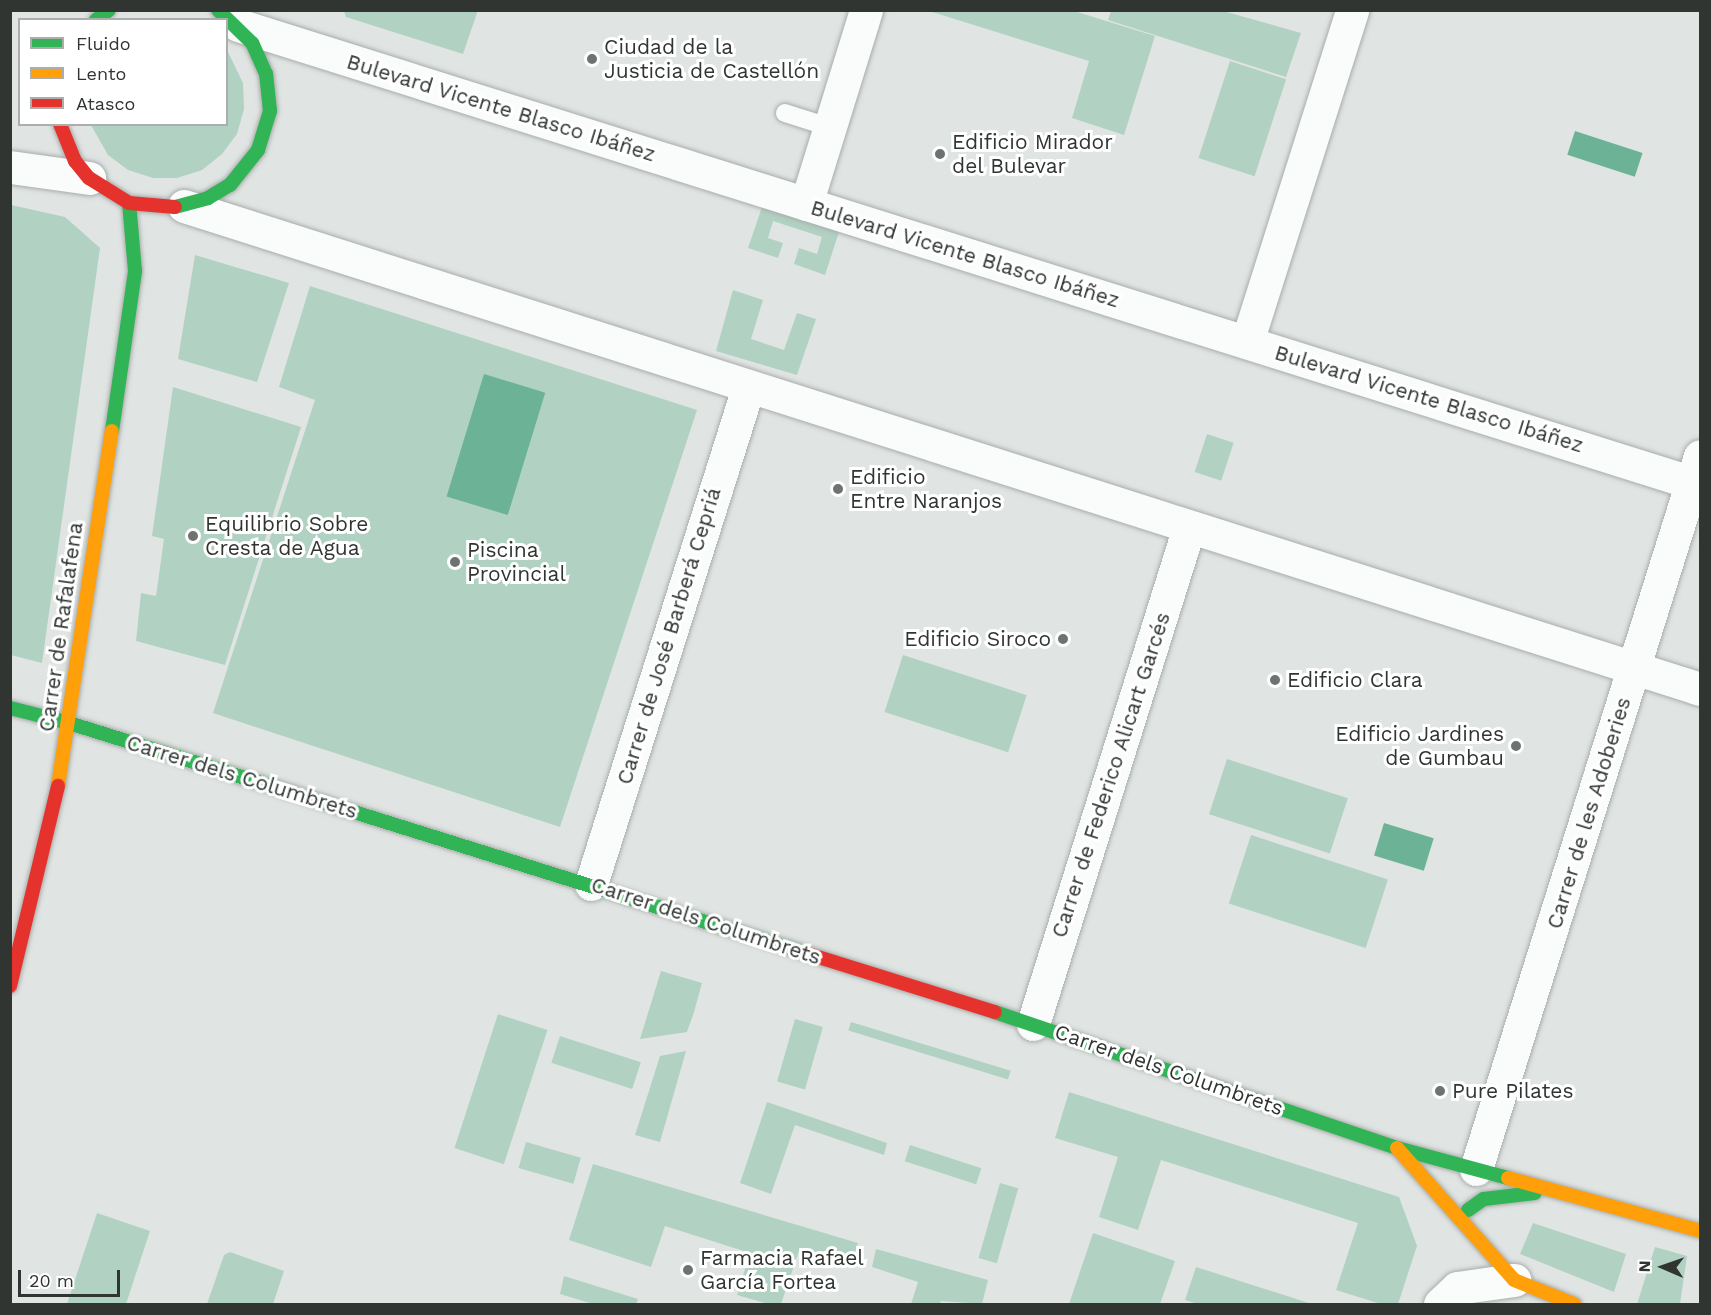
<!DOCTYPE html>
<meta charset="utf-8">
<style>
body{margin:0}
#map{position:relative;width:1711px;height:1315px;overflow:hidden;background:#e0e5e3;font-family:"Work Sans",sans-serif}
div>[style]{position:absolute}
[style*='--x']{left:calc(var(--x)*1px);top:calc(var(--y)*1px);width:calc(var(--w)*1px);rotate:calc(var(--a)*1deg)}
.green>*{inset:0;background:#b1d1c3;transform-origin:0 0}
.water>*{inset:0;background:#6cb297;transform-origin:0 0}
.roads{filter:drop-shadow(0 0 2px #a9adab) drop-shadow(0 0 2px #a9adab)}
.lane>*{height:18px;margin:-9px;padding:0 9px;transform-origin:9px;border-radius:9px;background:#fafbfb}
.street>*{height:33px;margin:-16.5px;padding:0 16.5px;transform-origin:16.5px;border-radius:16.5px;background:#fafbfb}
.fast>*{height:14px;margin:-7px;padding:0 7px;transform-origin:7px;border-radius:7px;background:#30b455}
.slow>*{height:14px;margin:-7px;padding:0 7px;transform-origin:7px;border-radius:7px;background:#ff9f0a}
.jam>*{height:14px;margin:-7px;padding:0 7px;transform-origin:7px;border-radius:7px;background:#e5322d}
.dots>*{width:16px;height:16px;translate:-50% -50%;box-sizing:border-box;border:3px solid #fff;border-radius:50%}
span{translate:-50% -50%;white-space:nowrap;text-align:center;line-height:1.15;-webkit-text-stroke:6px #fff;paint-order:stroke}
.poi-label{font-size:21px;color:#303532}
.left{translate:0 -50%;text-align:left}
.right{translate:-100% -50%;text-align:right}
.street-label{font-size:21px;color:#303532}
.frame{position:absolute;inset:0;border:12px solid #303532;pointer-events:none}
.legend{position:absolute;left:18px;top:18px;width:210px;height:108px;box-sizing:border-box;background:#fff;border:2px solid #acaead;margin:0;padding:8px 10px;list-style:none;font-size:18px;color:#303532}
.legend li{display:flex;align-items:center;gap:12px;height:30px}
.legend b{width:30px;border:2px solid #acaead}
.north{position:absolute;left:1633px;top:1237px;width:60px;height:60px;-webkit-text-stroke:4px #fff;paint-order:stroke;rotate:272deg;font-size:16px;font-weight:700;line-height:24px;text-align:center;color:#303532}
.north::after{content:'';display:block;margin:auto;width:21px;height:27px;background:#303532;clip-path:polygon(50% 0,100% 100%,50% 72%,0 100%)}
.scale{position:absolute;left:18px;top:1270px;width:102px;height:27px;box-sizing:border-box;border:3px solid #303532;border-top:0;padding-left:8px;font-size:18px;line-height:21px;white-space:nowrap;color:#303532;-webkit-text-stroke:4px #fff;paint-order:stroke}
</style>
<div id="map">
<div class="green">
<i style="clip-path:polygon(478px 10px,463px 54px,346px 17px,344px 11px)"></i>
<i style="clip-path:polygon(929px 11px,1074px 11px,1155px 36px,1124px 135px,1072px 118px,1089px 61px)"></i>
<i style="clip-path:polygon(1111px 11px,1223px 11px,1301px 33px,1286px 77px,1108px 20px)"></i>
<i style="clip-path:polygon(227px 50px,243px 83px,244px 109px,237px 134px,222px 154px,202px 170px,177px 178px,153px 178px,128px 170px,108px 155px,91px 125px,226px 124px)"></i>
<i style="left:1230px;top:61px;width:59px;height:102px;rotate:18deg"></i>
<i style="clip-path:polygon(11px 205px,65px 217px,100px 248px,42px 663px,11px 655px)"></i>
<i style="clip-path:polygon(762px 207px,839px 232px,825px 275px,794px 264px,799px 248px,817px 254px,822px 237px,773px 221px,768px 238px,783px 243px,778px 258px,748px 248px)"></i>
<i style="clip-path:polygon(195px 255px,289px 283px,257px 382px,178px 359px)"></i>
<i style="clip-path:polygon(310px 286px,697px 410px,560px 827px,213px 713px,315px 400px,279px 387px)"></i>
<i style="clip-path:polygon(733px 290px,763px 300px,751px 339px,784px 350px,797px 313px,816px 319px,797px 375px,716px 351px)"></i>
<i style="clip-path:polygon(173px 387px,301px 427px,225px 665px,136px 641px,141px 593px,156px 596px,164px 539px,152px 536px)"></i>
<i style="left:1207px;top:434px;width:28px;height:40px;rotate:18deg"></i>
<i style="left:903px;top:655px;width:130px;height:60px;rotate:18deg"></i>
<i style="left:1227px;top:759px;width:127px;height:58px;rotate:18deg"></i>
<i style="left:1251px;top:835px;width:144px;height:72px;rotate:18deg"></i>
<i style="clip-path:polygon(661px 971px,702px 983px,694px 1012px,687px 1032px,640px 1039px)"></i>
<i style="left:498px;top:1014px;width:52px;height:141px;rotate:18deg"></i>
<i style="left:795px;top:1019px;width:29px;height:65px;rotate:16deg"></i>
<i style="left:851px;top:1022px;width:167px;height:9px;rotate:17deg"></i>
<i style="left:560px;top:1036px;width:85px;height:28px;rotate:18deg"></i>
<i style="clip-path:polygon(686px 1051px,660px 1142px,635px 1135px,660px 1056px)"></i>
<i style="clip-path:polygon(1069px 1092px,1399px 1197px,1417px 1246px,1398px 1304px,1381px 1304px,1336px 1290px,1358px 1223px,1161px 1160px,1138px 1230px,1099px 1217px,1118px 1157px,1055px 1138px)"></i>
<i style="clip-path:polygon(767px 1102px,887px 1143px,884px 1155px,795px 1125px,771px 1194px,740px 1183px)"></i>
<i style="left:526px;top:1142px;width:57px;height:27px;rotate:16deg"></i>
<i style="left:910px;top:1145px;width:75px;height:17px;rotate:18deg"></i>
<i style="clip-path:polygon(593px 1164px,858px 1243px,852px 1262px,800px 1248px,781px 1304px,768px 1304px,737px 1295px,750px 1253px,665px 1226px,651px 1267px,569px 1240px)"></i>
<i style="left:1000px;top:1183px;width:19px;height:78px;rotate:16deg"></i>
<i style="clip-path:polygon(97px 1213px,150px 1231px,126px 1304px,67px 1304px)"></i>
<i style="clip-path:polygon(1533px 1223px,1626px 1254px,1614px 1292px,1520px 1254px)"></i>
<i style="clip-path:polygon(1093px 1233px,1175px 1261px,1160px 1304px,1069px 1304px)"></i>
<i style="clip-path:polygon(1655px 1247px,1687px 1256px,1680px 1304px,1637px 1304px)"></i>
<i style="clip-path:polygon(876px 1249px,988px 1280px,982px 1304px,941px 1301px,940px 1304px,911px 1304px,918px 1282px,872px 1267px)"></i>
<i style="clip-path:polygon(230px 1252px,284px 1271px,273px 1304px,207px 1304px,224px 1255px)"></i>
<i style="clip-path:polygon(1196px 1267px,1312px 1304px,1198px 1304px,1185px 1300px)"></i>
<i style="clip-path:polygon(564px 1276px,638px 1299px,636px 1304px,593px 1304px,560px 1294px)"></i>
</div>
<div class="water">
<i style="left:1575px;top:131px;width:71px;height:25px;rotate:18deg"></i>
<i style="left:484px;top:374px;width:64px;height:128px;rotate:17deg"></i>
<i style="left:1384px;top:823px;width:52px;height:34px;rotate:17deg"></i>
</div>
<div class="roads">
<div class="lane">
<i style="--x:785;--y:113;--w:46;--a:17.7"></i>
</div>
<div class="street">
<i style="--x:238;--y:25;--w:1533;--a:17.47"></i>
<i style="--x:10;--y:167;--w:80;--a:7.9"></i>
<i style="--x:806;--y:204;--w:203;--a:-72.8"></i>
<i style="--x:184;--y:206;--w:1591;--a:17.67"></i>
<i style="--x:1247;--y:342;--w:348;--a:-72.4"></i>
<i style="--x:591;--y:884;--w:520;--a:-72.44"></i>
<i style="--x:1033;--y:1024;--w:521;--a:-72.57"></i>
<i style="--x:1476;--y:1169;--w:747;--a:-72.56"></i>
<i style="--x:1440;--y:1304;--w:23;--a:-43"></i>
<i style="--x:1457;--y:1288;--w:58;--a:-8"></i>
</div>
<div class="fast">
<i style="--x:96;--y:20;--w:16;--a:-38"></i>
<i style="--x:175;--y:207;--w:34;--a:-15"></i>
<i style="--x:208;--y:198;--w:26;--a:-31"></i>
<i style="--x:230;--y:185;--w:45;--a:-51.3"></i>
<i style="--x:258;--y:150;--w:41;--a:-72.9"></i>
<i style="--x:270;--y:111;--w:37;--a:-96"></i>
<i style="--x:266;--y:74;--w:34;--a:-114"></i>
<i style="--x:252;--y:43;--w:47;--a:-135.9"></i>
<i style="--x:112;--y:431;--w:162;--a:-81.8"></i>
<i style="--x:135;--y:271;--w:68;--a:-95"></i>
<i style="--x:10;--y:708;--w:61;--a:14.3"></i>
<i style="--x:69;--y:723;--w:768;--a:17.35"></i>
<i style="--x:995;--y:1012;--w:424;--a:18.7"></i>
<i style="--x:1397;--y:1148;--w:115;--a:15.1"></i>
<i style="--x:1468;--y:1210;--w:19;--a:-35"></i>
<i style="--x:1484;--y:1199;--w:51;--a:-6.7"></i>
</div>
<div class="slow">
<i style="--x:58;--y:786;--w:359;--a:-81.4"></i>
<i style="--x:1397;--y:1148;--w:176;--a:48.4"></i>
<i style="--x:1514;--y:1280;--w:65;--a:21.8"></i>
<i style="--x:1508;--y:1178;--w:199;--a:15.4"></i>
</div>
<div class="jam">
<i style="--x:60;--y:124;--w:40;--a:68"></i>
<i style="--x:75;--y:161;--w:22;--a:51"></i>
<i style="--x:89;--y:178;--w:47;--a:32"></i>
<i style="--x:129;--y:203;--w:46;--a:5"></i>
<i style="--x:802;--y:952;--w:202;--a:17.3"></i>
<i style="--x:10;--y:986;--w:206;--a:-76.5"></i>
</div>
</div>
<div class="dots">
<i style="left:592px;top:59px;background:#6e7370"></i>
<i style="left:940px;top:154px;background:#6e7370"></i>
<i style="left:838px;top:489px;background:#6e7370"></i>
<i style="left:193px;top:536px;background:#6e7370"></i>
<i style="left:455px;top:562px;background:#6e7370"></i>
<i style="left:1063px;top:639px;background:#6e7370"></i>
<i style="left:1275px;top:680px;background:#6e7370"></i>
<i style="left:1516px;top:746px;background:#6e7370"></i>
<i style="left:1440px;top:1091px;background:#6e7370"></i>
<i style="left:688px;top:1270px;background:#6e7370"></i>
</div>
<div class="poi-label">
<span class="left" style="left:604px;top:59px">Ciudad de la<br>Justicia de Castellón</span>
<span class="left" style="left:952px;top:154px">Edificio Mirador<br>del Bulevar</span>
<span class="left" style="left:850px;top:489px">Edificio<br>Entre Naranjos</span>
<span class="left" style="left:205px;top:536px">Equilibrio Sobre<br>Cresta de Agua</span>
<span class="left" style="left:467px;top:562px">Piscina<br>Provincial</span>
<span class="right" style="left:1051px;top:639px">Edificio Siroco</span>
<span class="left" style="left:1287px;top:680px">Edificio Clara</span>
<span class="right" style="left:1504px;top:746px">Edificio Jardines<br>de Gumbau</span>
<span class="left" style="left:1452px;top:1091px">Pure Pilates</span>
<span class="left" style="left:700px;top:1270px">Farmacia Rafael<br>García Fortea</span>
</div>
<div class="street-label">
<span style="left:501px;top:108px;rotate:17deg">Bulevard Vicente Blasco Ibáñez</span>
<span style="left:965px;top:254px;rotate:17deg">Bulevard Vicente Blasco Ibáñez</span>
<span style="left:1429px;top:399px;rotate:17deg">Bulevard Vicente Blasco Ibáñez</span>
<span style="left:61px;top:627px;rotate:-82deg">Carrer de Rafalafena</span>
<span style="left:669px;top:636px;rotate:-73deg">Carrer de José Barberá Cepriá</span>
<span style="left:1111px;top:775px;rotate:-72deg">Carrer de Federico Alicart Garcés</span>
<span style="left:242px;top:777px;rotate:17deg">Carrer dels Columbrets</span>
<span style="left:1589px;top:813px;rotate:-73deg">Carrer de les Adoberies</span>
<span style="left:706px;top:921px;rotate:18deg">Carrer dels Columbrets</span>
<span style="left:1169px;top:1070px;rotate:19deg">Carrer dels Columbrets</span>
</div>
<div class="frame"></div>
<ul class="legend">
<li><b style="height:8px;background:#30b455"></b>Fluido</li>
<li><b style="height:8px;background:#ff9f0a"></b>Lento</li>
<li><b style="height:8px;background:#e5322d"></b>Atasco</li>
</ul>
<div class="north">N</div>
<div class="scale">20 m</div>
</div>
